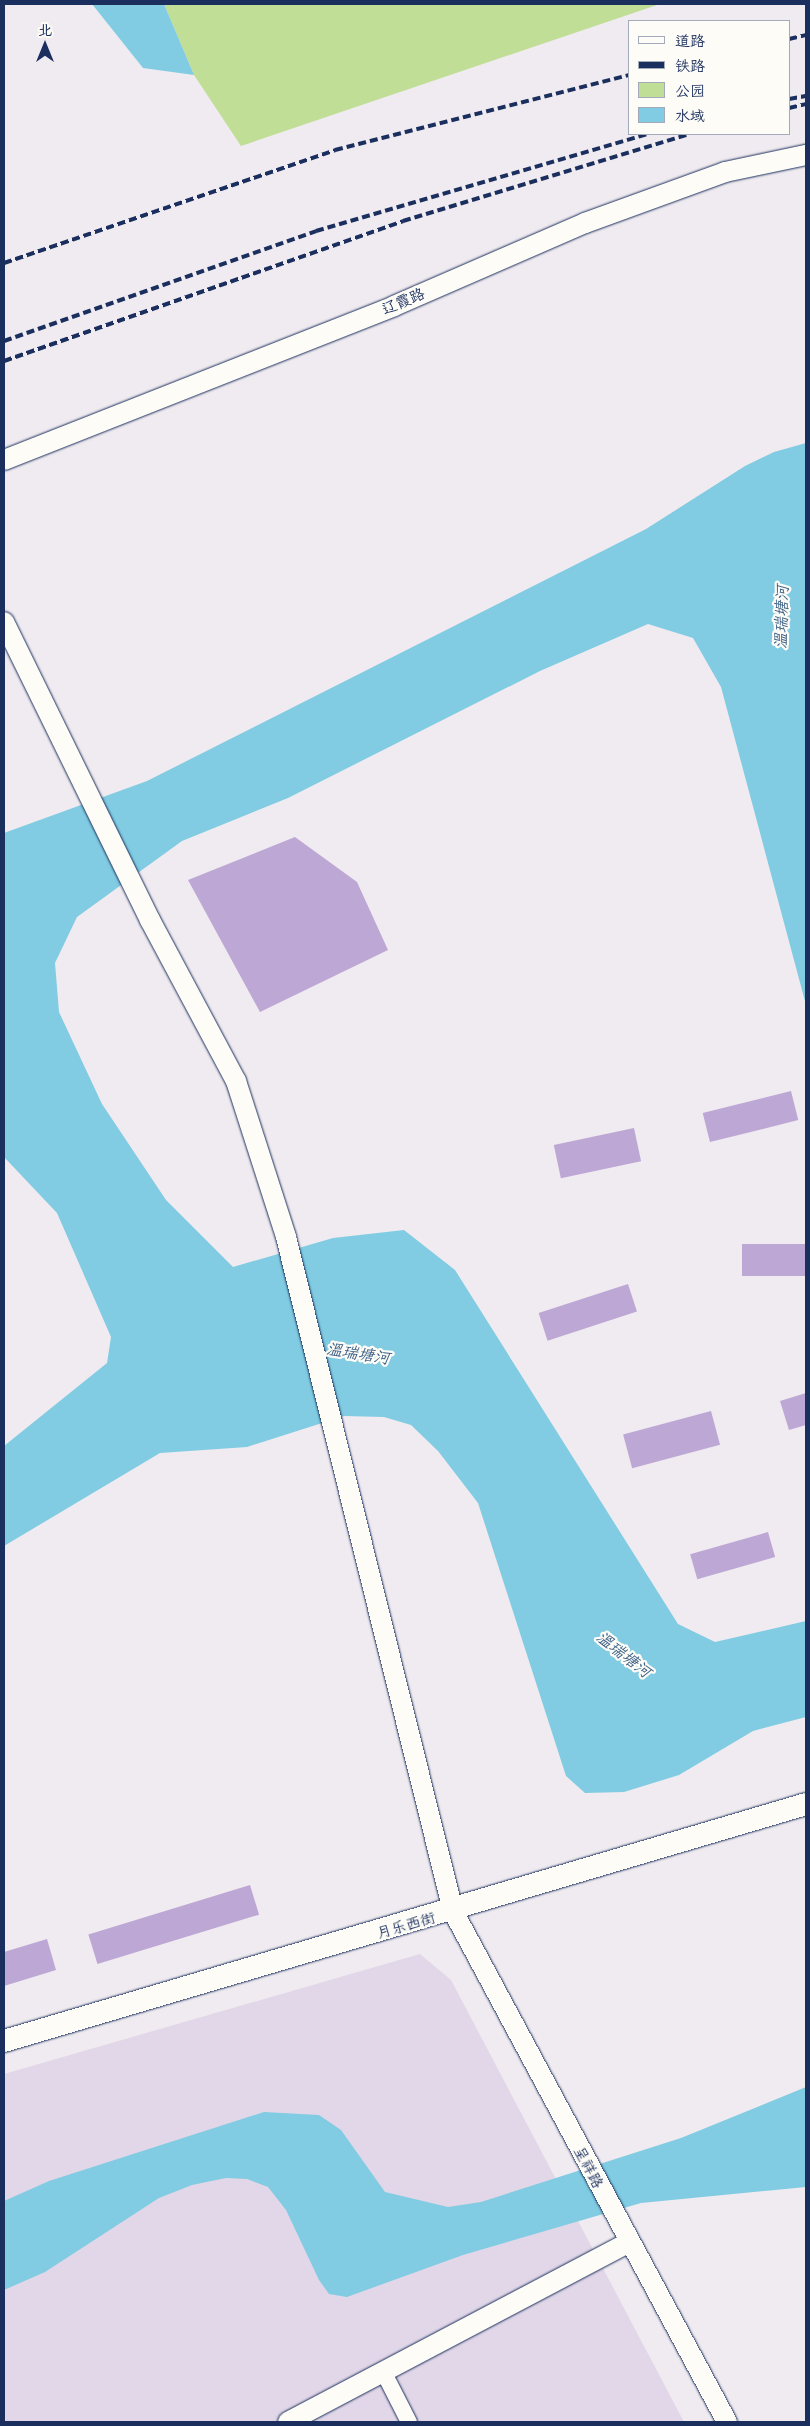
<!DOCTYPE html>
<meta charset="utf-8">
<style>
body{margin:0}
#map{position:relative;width:810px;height:2426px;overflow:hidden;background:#f0ebf0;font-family:Mali,"LXGW WenKai TC",sans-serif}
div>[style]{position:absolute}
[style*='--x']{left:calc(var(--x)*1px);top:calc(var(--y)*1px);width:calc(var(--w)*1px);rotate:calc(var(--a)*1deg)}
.built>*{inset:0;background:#e1d7e8}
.green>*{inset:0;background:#c0de96}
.water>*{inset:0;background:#81cce2}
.building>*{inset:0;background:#bda7d5;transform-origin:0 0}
.roads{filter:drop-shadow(0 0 1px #1b2f5e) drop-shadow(0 0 1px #1b2f5e)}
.minor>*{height:16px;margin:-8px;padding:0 8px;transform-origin:8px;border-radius:8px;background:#fdfcf7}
.tertiary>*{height:20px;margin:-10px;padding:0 10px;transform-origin:10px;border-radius:10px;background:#fdfcf7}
.secondary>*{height:22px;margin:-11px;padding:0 11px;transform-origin:11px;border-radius:11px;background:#fdfcf7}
.rail>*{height:4px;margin-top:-2px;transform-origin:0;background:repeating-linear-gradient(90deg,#1b2f5e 0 8px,transparent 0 12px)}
span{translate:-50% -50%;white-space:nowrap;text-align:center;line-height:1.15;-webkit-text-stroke:4.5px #fdfcf7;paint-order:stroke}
.street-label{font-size:15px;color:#1b2f5e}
.water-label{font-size:16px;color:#3a5e86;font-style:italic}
.frame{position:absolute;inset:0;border:5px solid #1b2f5e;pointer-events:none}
.legend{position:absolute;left:628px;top:20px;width:162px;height:115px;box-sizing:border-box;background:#fdfcf7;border:1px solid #a3aaba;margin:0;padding:6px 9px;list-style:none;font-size:15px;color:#1b2f5e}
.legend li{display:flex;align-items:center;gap:10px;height:25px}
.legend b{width:25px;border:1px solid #a3aaba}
.north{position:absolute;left:20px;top:20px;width:50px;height:50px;-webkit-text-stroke:4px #fdfcf7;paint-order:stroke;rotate:0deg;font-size:14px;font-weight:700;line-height:20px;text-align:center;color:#1b2f5e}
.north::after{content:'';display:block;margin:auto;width:18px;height:22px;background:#1b2f5e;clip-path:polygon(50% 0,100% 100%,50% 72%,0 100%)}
</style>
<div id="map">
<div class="built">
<i style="clip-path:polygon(420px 1954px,451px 1980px,684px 2422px,4px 2422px,4px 2074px)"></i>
</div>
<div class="green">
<i style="clip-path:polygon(164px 4px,660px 4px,241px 146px,194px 75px)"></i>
</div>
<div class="water">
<i style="clip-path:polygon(92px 4px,164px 4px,194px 75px,143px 68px)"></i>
<i style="clip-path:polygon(806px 443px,806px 1005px,721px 687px,693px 638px,648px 624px,540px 671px,288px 798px,182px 841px,77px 917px,55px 963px,59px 1012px,102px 1104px,166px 1200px,233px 1267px,333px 1238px,404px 1230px,455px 1270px,678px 1624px,715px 1642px,806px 1621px,806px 1717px,753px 1731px,679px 1775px,624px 1792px,585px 1793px,566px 1776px,478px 1503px,438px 1451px,411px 1425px,384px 1417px,344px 1416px,247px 1447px,160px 1453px,4px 1546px,4px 1446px,107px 1363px,111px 1337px,57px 1213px,4px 1157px,4px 833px,147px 781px,646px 529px,745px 466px,774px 452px)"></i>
<i style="clip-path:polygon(806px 2087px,806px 2187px,641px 2203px,463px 2255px,347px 2297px,329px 2294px,319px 2280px,286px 2210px,268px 2187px,247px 2179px,226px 2178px,192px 2185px,159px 2198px,45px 2272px,4px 2290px,4px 2201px,49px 2181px,264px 2112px,319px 2115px,341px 2130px,385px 2192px,448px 2207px,481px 2202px,681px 2138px)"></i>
</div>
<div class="building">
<i style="clip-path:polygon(295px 837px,357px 882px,388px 950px,260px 1012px,188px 880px)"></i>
<i style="left:791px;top:1091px;width:30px;height:91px;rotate:76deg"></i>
<i style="left:634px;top:1128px;width:34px;height:82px;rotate:78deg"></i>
<i style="left:806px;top:1244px;width:32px;height:64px;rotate:90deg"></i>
<i style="left:628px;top:1284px;width:29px;height:94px;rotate:72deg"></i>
<i style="clip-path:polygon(806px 1393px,806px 1425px,789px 1430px,780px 1401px)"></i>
<i style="left:711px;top:1411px;width:35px;height:91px;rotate:75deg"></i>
<i style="left:768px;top:1532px;width:26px;height:81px;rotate:74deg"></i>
<i style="left:250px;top:1885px;width:31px;height:169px;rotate:73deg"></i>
<i style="clip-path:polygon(47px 1939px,56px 1970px,4px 1986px,4px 1952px)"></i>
</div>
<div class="roads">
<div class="minor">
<i style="--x:384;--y:2373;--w:55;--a:63"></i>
</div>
<div class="tertiary">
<i style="--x:4;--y:460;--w:419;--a:-21.5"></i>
<i style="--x:394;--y:306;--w:208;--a:-23.5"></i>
<i style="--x:585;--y:223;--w:149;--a:-20"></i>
<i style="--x:725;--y:172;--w:83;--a:-11.9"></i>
<i style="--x:4;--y:622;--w:332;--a:63.9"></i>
<i style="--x:150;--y:920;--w:183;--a:61.9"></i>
<i style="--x:236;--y:1081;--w:164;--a:72.2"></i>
<i style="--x:286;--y:1237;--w:694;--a:76.08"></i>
<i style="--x:453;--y:1911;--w:580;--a:61.8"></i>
<i style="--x:288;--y:2422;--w:386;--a:-27.8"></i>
</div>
<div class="secondary">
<i style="--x:4;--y:2041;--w:836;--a:-16.46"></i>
</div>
</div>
<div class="rail">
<i style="--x:789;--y:39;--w:17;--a:-13"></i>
<i style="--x:789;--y:99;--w:17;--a:-10"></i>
<i style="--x:789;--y:108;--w:17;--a:-13"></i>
<i style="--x:4;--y:263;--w:350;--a:-18.8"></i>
<i style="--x:335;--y:150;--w:303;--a:-14.3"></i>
<i style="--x:4;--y:341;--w:331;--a:-19.4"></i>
<i style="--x:316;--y:231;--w:346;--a:-16.3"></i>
<i style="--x:4;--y:361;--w:423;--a:-19.3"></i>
<i style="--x:403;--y:221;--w:300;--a:-16.9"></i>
</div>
<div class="street-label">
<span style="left:403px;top:301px;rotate:-23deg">辽霞路</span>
<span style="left:406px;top:1925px;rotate:-16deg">月乐西街</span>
<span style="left:589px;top:2167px;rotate:62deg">呈祥路</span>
</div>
<div class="water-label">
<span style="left:781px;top:617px;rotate:-88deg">温瑞塘河</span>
<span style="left:358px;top:1353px;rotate:9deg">温瑞塘河</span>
<span style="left:624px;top:1654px;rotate:38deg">温瑞塘河</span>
</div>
<div class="frame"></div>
<ul class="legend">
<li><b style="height:6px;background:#fdfcf7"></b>道路</li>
<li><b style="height:6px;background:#1b2f5e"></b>铁路</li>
<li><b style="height:14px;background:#c0de96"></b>公园</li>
<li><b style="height:14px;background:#81cce2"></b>水域</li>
</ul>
<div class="north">北</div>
</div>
